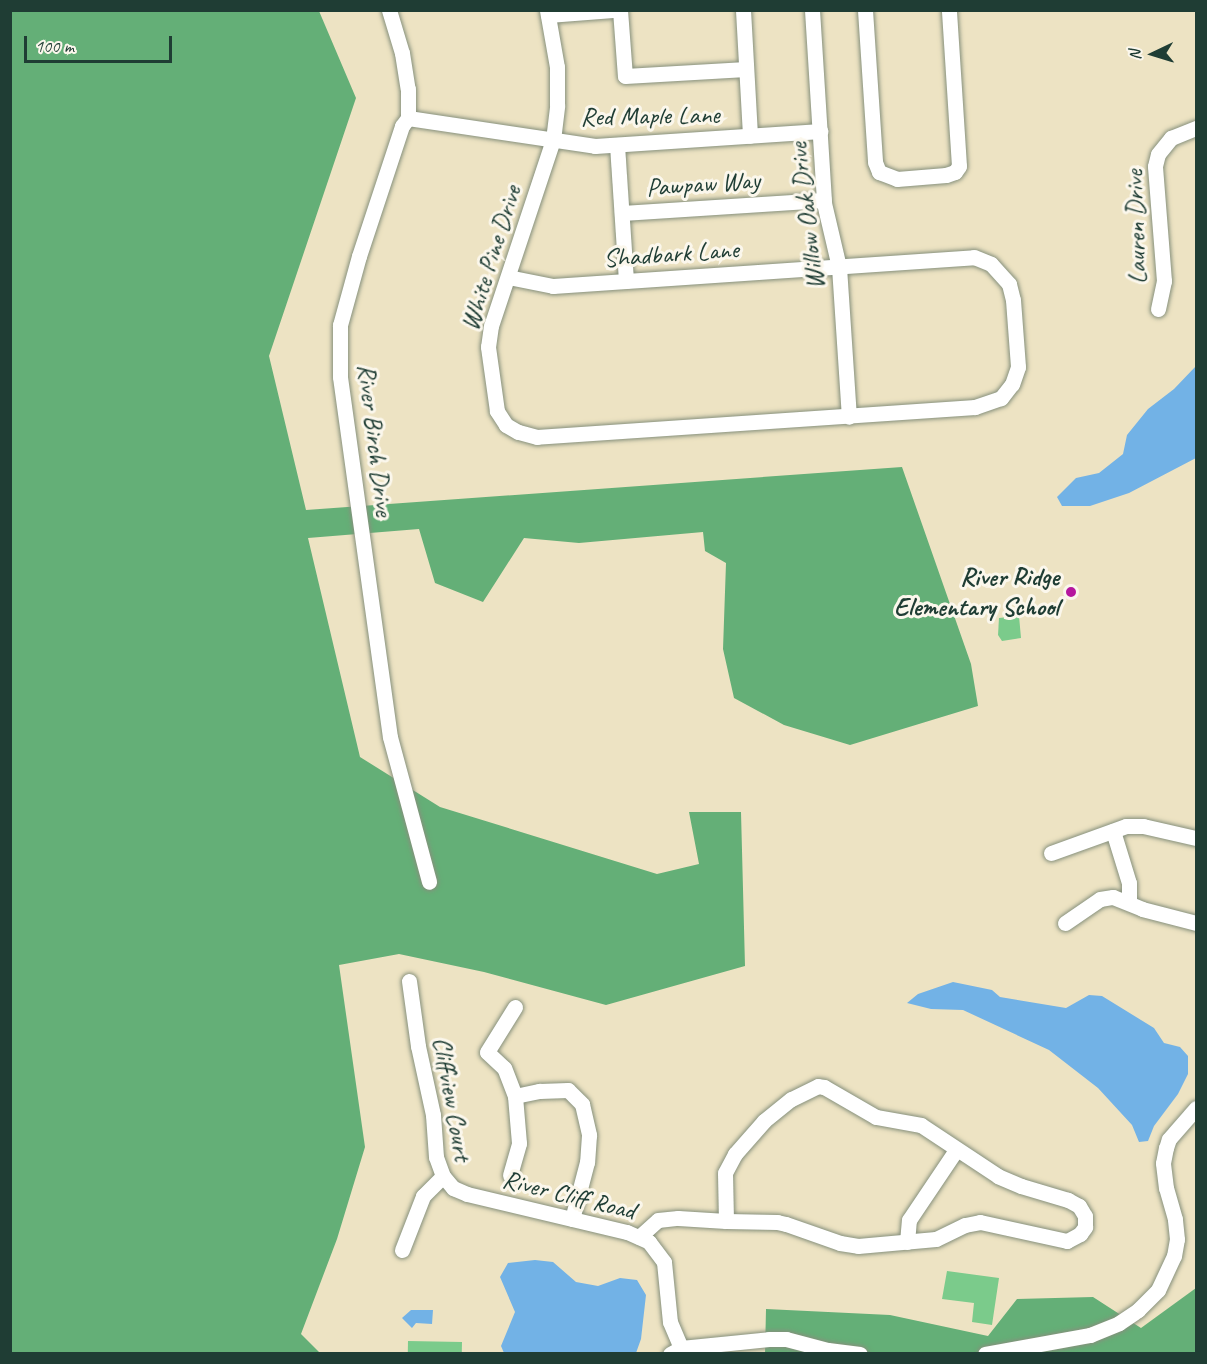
<!DOCTYPE html>
<style>
body{margin:0}
#map{position:relative;width:1207px;height:1364px;overflow:hidden;background:#ede3c3;font-family:Caveat,sans-serif}
div>[style]{position:absolute}
[style*='--x']{left:calc(var(--x)*1px);top:calc(var(--y)*1px);width:calc(var(--w)*1px);rotate:calc(var(--a)*1deg)}
.green>*{inset:0;background:#7bcb8b;transform-origin:0 0}
.forest>*{inset:0;background:#64af77}
.water>*{inset:0;background:#72b2e6}
.roads{filter:drop-shadow(0 0 2px #86907c) drop-shadow(0 0 2px #86907c)}
.minor>*{height:15px;margin:-7.5px;padding:0 7.5px;transform-origin:7.5px;border-radius:7.5px;background:#fff}
.dots>*{width:16px;height:16px;translate:-50% -50%;box-sizing:border-box;border:3px solid #fbf7ec;border-radius:50%}
span{translate:-50% -50%;white-space:nowrap;text-align:center;line-height:1.15;-webkit-text-stroke:6px #fbf7ec;paint-order:stroke}
.street-label{font-size:26px;color:#1f3d34}
.poi-label{font-size:26px;color:#1f3d34;font-weight:700}
.right{translate:-100% -50%;text-align:right}
.frame{position:absolute;inset:0;border:12px solid #1f3d34;pointer-events:none}
.north{position:absolute;left:1123px;top:24px;width:60px;height:60px;-webkit-text-stroke:4px #fbf7ec;paint-order:stroke;rotate:266deg;font-size:16px;font-weight:700;line-height:24px;text-align:center;color:#1f3d34}
.north::after{content:'';display:block;margin:auto;width:21px;height:27px;background:#1f3d34;clip-path:polygon(50% 0,100% 100%,50% 72%,0 100%)}
.scale{position:absolute;left:24px;top:36px;width:148px;height:27px;box-sizing:border-box;border:3px solid #1f3d34;border-top:0;padding-left:8px;font-size:18px;line-height:21px;white-space:nowrap;color:#1f3d34;-webkit-text-stroke:4px #fbf7ec;paint-order:stroke}
</style>
<div id="map">
<div class="green">
<i style="clip-path:polygon(1019px 616px,1021px 638px,1002px 641px,998px 635px,999px 618px)"></i>
<i style="clip-path:polygon(947px 1271px,999px 1278px,992px 1325px,972px 1322px,974px 1303px,942px 1299px)"></i>
<i style="left:408px;top:1341px;width:54px;height:12px;rotate:1deg"></i>
</div>
<div class="forest">
<i style="clip-path:polygon(10px 11px,319px 11px,356px 98px,269px 356px,306px 510px,902px 467px,971px 664px,978px 706px,850px 745px,784px 725px,734px 698px,723px 649px,726px 563px,705px 551px,703px 532px,579px 543px,524px 538px,483px 602px,435px 583px,419px 529px,308px 538px,360px 757px,440px 807px,657px 874px,699px 864px,689px 812px,741px 812px,745px 966px,606px 1005px,484px 972px,399px 954px,339px 965px,365px 1147px,337px 1239px,301px 1334px,320px 1353px,11px 1353px)"></i>
<i style="clip-path:polygon(1196px 1288px,1196px 1353px,765px 1354px,766px 1309px,890px 1315px,988px 1336px,1017px 1299px,1093px 1297px,1141px 1328px)"></i>
</div>
<div class="water">
<i style="clip-path:polygon(1196px 366px,1196px 458px,1129px 493px,1090px 506px,1062px 506px,1057px 497px,1076px 478px,1099px 473px,1123px 454px,1127px 435px,1148px 409px,1174px 389px)"></i>
<i style="clip-path:polygon(953px 982px,992px 990px,1000px 997px,1066px 1008px,1089px 995px,1102px 996px,1154px 1028px,1164px 1043px,1180px 1047px,1188px 1056px,1188px 1074px,1178px 1094px,1154px 1126px,1148px 1141px,1139px 1142px,1132px 1125px,1098px 1088px,1049px 1050px,963px 1010px,931px 1009px,907px 1003px,918px 994px)"></i>
<i style="clip-path:polygon(535px 1260px,553px 1262px,576px 1282px,598px 1286px,620px 1278px,637px 1280px,646px 1295px,641px 1339px,636px 1353px,504px 1353px,501px 1346px,515px 1312px,500px 1277px,508px 1263px)"></i>
<i style="clip-path:polygon(411px 1310px,433px 1310px,432px 1324px,416px 1323px,412px 1328px,402px 1318px)"></i>
</div>
<div class="roads">
<div class="minor">
<i style="--x:389;--y:10;--w:45;--a:73.2"></i>
<i style="--x:402;--y:53;--w:36;--a:81"></i>
<i style="--x:408;--y:89;--w:29;--a:90"></i>
<i style="--x:408;--y:118;--w:10;--a:127"></i>
<i style="--x:402;--y:126;--w:137;--a:108.3"></i>
<i style="--x:359;--y:256;--w:72;--a:105.4"></i>
<i style="--x:340;--y:325;--w:52;--a:90"></i>
<i style="--x:340;--y:377;--w:363;--a:82.1"></i>
<i style="--x:390;--y:737;--w:150;--a:74.9"></i>
<i style="--x:620;--y:10;--w:66;--a:85.7"></i>
<i style="--x:625;--y:76;--w:121;--a:-3.3"></i>
<i style="--x:743;--y:10;--w:126;--a:86.8"></i>
<i style="--x:812;--y:10;--w:193;--a:86.4"></i>
<i style="--x:824;--y:203;--w:66;--a:76.8"></i>
<i style="--x:839;--y:267;--w:150;--a:86.2"></i>
<i style="--x:865;--y:10;--w:152;--a:86.2"></i>
<i style="--x:875;--y:162;--w:11;--a:68"></i>
<i style="--x:879;--y:172;--w:19;--a:21"></i>
<i style="--x:897;--y:179;--w:49;--a:-4.7"></i>
<i style="--x:946;--y:175;--w:9;--a:-18"></i>
<i style="--x:955;--y:172;--w:7;--a:-56"></i>
<i style="--x:959;--y:166;--w:156;--a:-93.7"></i>
<i style="--x:548;--y:15;--w:65;--a:-4.4"></i>
<i style="--x:408;--y:118;--w:189;--a:8.5"></i>
<i style="--x:595;--y:146;--w:226;--a:-3.8"></i>
<i style="--x:617;--y:145;--w:136;--a:86.2"></i>
<i style="--x:622;--y:213;--w:202;--a:-3.7"></i>
<i style="--x:508;--y:277;--w:46;--a:11.3"></i>
<i style="--x:553;--y:286;--w:422;--a:-3.9"></i>
<i style="--x:974;--y:257;--w:18;--a:22"></i>
<i style="--x:991;--y:264;--w:27;--a:48"></i>
<i style="--x:1009;--y:284;--w:16;--a:76"></i>
<i style="--x:1013;--y:300;--w:67;--a:85.7"></i>
<i style="--x:1018;--y:367;--w:18;--a:109"></i>
<i style="--x:1012;--y:384;--w:18;--a:128"></i>
<i style="--x:1001;--y:398;--w:28;--a:161"></i>
<i style="--x:975;--y:407;--w:439;--a:176.1"></i>
<i style="--x:537;--y:437;--w:20;--a:-165"></i>
<i style="--x:518;--y:432;--w:14;--a:-150"></i>
<i style="--x:506;--y:425;--w:17;--a:-123"></i>
<i style="--x:497;--y:411;--w:65;--a:-98"></i>
<i style="--x:488;--y:347;--w:21;--a:-82"></i>
<i style="--x:491;--y:326;--w:196;--a:-71.6"></i>
<i style="--x:553;--y:140;--w:35;--a:-83"></i>
<i style="--x:557;--y:105;--w:38;--a:-90"></i>
<i style="--x:557;--y:67;--w:58;--a:-100"></i>
<i style="--x:1158;--y:309;--w:29;--a:-78"></i>
<i style="--x:1164;--y:281;--w:115;--a:-94.5"></i>
<i style="--x:1155;--y:166;--w:12;--a:-76"></i>
<i style="--x:1158;--y:154;--w:21;--a:-51"></i>
<i style="--x:1171;--y:138;--w:27;--a:-22"></i>
<i style="--x:1113;--y:831;--w:54;--a:72.9"></i>
<i style="--x:1129;--y:883;--w:19;--a:90"></i>
<i style="--x:1051;--y:853;--w:80;--a:-19.8"></i>
<i style="--x:1126;--y:826;--w:17;--a:0"></i>
<i style="--x:1143;--y:826;--w:54;--a:12.8"></i>
<i style="--x:1065;--y:923;--w:42;--a:-34.4"></i>
<i style="--x:1100;--y:899;--w:13;--a:-9"></i>
<i style="--x:1113;--y:897;--w:31;--a:22"></i>
<i style="--x:1142;--y:909;--w:56;--a:14.5"></i>
<i style="--x:409;--y:981;--w:66;--a:82.1"></i>
<i style="--x:418;--y:1046;--w:71;--a:77.7"></i>
<i style="--x:433;--y:1115;--w:42;--a:85.9"></i>
<i style="--x:436;--y:1157;--w:20;--a:70"></i>
<i style="--x:443;--y:1176;--w:16;--a:50"></i>
<i style="--x:453;--y:1188;--w:15;--a:23"></i>
<i style="--x:467;--y:1194;--w:164;--a:13.4"></i>
<i style="--x:627;--y:1232;--w:24;--a:24"></i>
<i style="--x:649;--y:1242;--w:25;--a:53"></i>
<i style="--x:664;--y:1262;--w:60;--a:84.3"></i>
<i style="--x:670;--y:1322;--w:28;--a:67"></i>
<i style="--x:515;--y:1096;--w:25;--a:-12"></i>
<i style="--x:539;--y:1091;--w:29;--a:-2"></i>
<i style="--x:568;--y:1090;--w:20;--a:45"></i>
<i style="--x:582;--y:1104;--w:32;--a:77"></i>
<i style="--x:589;--y:1135;--w:27;--a:94"></i>
<i style="--x:587;--y:1162;--w:59;--a:104.7"></i>
<i style="--x:510;--y:1175;--w:33;--a:-74"></i>
<i style="--x:519;--y:1143;--w:47;--a:-94.9"></i>
<i style="--x:515;--y:1096;--w:30;--a:-111"></i>
<i style="--x:504;--y:1068;--w:23;--a:-137"></i>
<i style="--x:487;--y:1052;--w:53;--a:-58.1"></i>
<i style="--x:639;--y:1237;--w:25;--a:-42"></i>
<i style="--x:658;--y:1220;--w:20;--a:-6"></i>
<i style="--x:678;--y:1218;--w:48;--a:3.6"></i>
<i style="--x:726;--y:1221;--w:51;--a:1.1"></i>
<i style="--x:777;--y:1222;--w:9;--a:13"></i>
<i style="--x:786;--y:1224;--w:57;--a:19.4"></i>
<i style="--x:840;--y:1243;--w:18;--a:9"></i>
<i style="--x:858;--y:1246;--w:78;--a:-5.1"></i>
<i style="--x:936;--y:1239;--w:32;--a:-26"></i>
<i style="--x:965;--y:1225;--w:15;--a:-11"></i>
<i style="--x:980;--y:1222;--w:89;--a:12.3"></i>
<i style="--x:1067;--y:1241;--w:15;--a:-28"></i>
<i style="--x:1080;--y:1234;--w:9;--a:-54"></i>
<i style="--x:1085;--y:1227;--w:11;--a:-90"></i>
<i style="--x:1085;--y:1216;--w:12;--a:-121"></i>
<i style="--x:1079;--y:1206;--w:13;--a:-151"></i>
<i style="--x:1068;--y:1200;--w:49;--a:-163.4"></i>
<i style="--x:1021;--y:1186;--w:25;--a:-157"></i>
<i style="--x:998;--y:1176;--w:92;--a:-146.5"></i>
<i style="--x:921;--y:1125;--w:46;--a:-169.9"></i>
<i style="--x:876;--y:1117;--w:60;--a:-150"></i>
<i style="--x:824;--y:1087;--w:6;--a:-171"></i>
<i style="--x:818;--y:1086;--w:30;--a:154"></i>
<i style="--x:791;--y:1099;--w:35;--a:141"></i>
<i style="--x:764;--y:1121;--w:44;--a:131.3"></i>
<i style="--x:735;--y:1154;--w:21;--a:118"></i>
<i style="--x:725;--y:1173;--w:48;--a:88.8"></i>
<i style="--x:907;--y:1242;--w:22;--a:-85"></i>
<i style="--x:909;--y:1220;--w:84;--a:-56.1"></i>
<i style="--x:402;--y:1250;--w:58;--a:-68.7"></i>
<i style="--x:423;--y:1196;--w:28;--a:-45"></i>
<i style="--x:670;--y:1354;--w:13;--a:-29"></i>
<i style="--x:681;--y:1348;--w:88;--a:-5.8"></i>
<i style="--x:769;--y:1339;--w:17;--a:0"></i>
<i style="--x:786;--y:1339;--w:43;--a:14.7"></i>
<i style="--x:828;--y:1350;--w:32;--a:7"></i>
<i style="--x:985;--y:1354;--w:107;--a:-10.3"></i>
<i style="--x:1090;--y:1335;--w:31;--a:-22"></i>
<i style="--x:1119;--y:1323;--w:23;--a:-34"></i>
<i style="--x:1138;--y:1310;--w:28;--a:-45"></i>
<i style="--x:1158;--y:1290;--w:38;--a:-65"></i>
<i style="--x:1174;--y:1256;--w:17;--a:-80"></i>
<i style="--x:1177;--y:1239;--w:20;--a:-96"></i>
<i style="--x:1175;--y:1219;--w:32;--a:-106"></i>
<i style="--x:1166;--y:1188;--w:25;--a:-97"></i>
<i style="--x:1163;--y:1163;--w:15;--a:-79"></i>
<i style="--x:1166;--y:1148;--w:9;--a:-72"></i>
<i style="--x:1169;--y:1139;--w:41;--a:-48.9"></i>
</div>
</div>
<div class="dots">
<i style="left:1071px;top:592px;background:#b5179e"></i>
</div>
<div class="street-label">
<span style="left:650px;top:116px;rotate:-1deg">Red Maple Lane</span>
<span style="left:703px;top:184px;rotate:-4deg">Pawpaw Way</span>
<span style="left:807px;top:216px;rotate:-97deg">Willow Oak Drive</span>
<span style="left:1136px;top:227px;rotate:-92deg">Lauren Drive</span>
<span style="left:671px;top:254px;rotate:-4deg">Shadbark Lane</span>
<span style="left:491px;top:258px;rotate:-73deg">White Pine Drive</span>
<span style="left:375px;top:440px;rotate:83deg">River Birch Drive</span>
<span style="left:452px;top:1099px;rotate:80deg">Cliffview Court</span>
<span style="left:569px;top:1195px;rotate:14deg">River Cliff Road</span>
</div>
<div class="poi-label">
<span class="right" style="left:1059px;top:592px">River Ridge<br>Elementary School</span>
</div>
<div class="frame"></div>
<div class="north">N</div>
<div class="scale">100 m</div>
</div>
